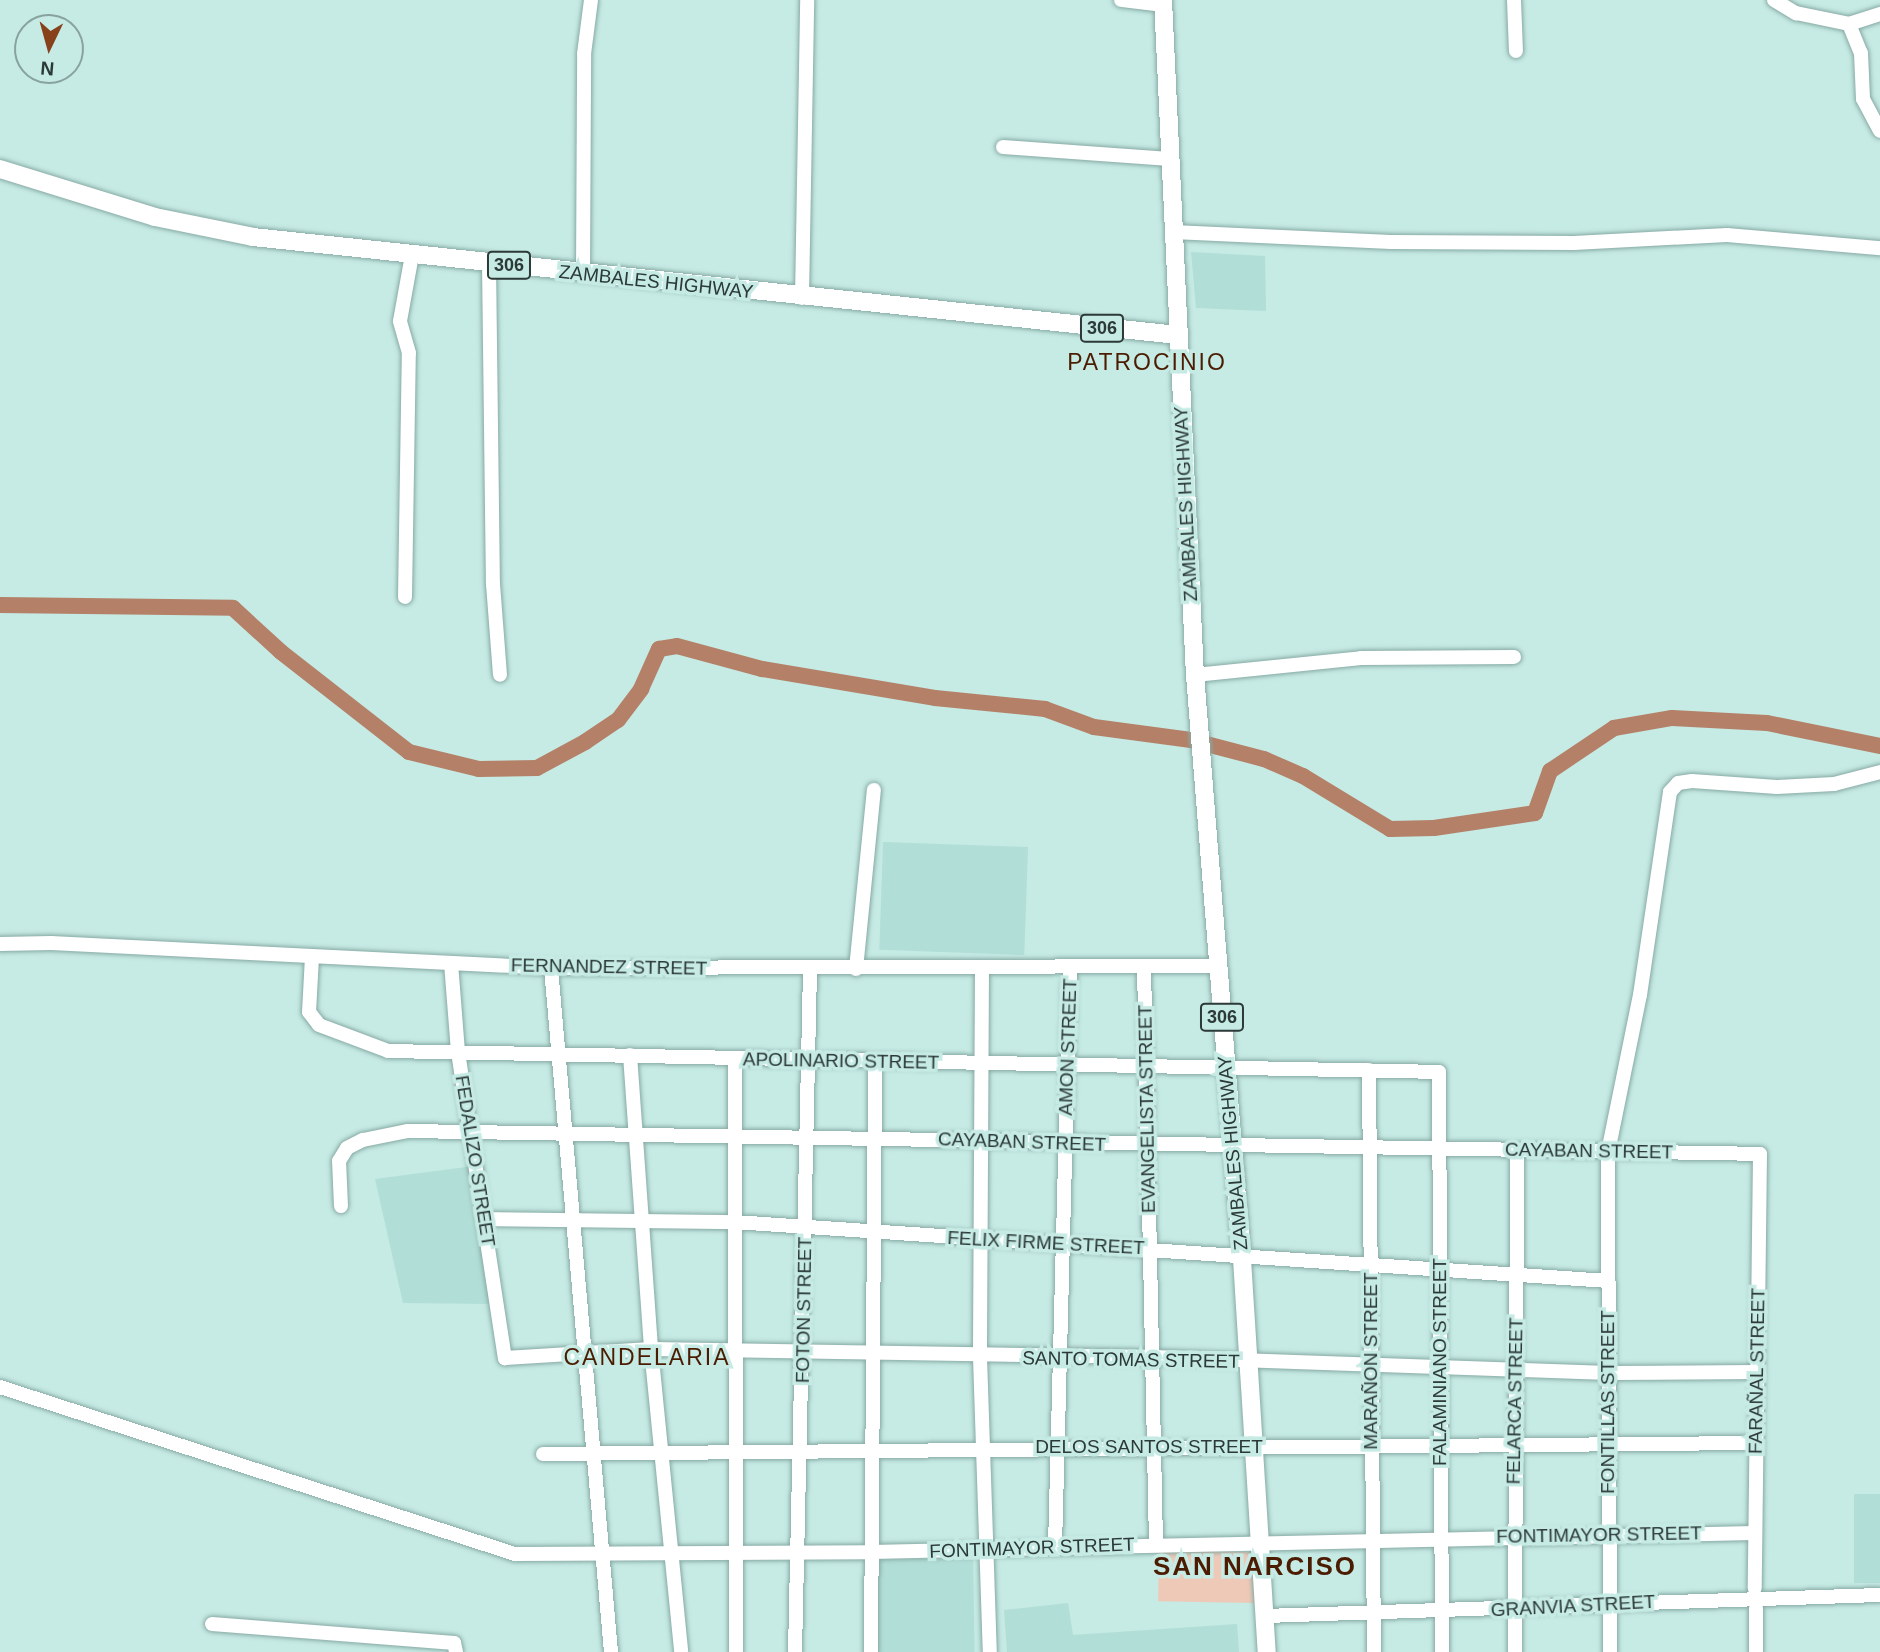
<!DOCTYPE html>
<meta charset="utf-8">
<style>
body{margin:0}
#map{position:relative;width:1880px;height:1652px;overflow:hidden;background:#c6eae4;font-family:Helvetica,sans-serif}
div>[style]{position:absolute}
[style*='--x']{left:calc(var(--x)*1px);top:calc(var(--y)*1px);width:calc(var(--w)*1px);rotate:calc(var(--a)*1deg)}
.built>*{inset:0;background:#b1ded7;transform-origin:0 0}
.green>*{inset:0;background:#eec9b8;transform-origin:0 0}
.river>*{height:16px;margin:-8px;padding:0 8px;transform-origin:8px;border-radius:8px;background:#b48068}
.roads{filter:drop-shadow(0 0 2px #87aaa4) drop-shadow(0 0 2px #87aaa4)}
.minor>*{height:14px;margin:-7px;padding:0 7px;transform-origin:7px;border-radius:7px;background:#fff}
.major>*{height:18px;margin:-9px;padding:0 9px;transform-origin:9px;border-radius:9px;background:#fff}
span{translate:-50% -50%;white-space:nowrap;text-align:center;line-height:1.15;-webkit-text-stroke:7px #c6eae4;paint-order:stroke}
.shield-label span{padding:2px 5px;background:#c6eae4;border:2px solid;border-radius:5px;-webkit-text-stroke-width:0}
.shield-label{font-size:18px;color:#2b3937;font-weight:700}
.street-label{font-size:19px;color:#2b3937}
.quarter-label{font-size:23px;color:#4b1c02;letter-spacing:2px}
.district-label{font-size:26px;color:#4b1c02;font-weight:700;letter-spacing:2px}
.north{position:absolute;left:14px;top:14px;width:70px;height:70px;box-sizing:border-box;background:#c6eae4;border:2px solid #88a39f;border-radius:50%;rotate:185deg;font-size:19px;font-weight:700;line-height:28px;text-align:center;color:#2b3937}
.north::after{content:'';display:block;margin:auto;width:24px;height:32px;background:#87411b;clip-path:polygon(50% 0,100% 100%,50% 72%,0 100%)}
</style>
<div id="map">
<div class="built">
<i style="clip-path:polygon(1191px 252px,1265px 256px,1266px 311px,1196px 308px)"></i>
<i style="left:1028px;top:847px;width:108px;height:145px;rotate:92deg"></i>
<i style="clip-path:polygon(474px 1166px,493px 1304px,403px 1303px,375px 1179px)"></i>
<i style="left:1880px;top:1494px;width:89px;height:26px;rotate:90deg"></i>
<i style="left:973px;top:1558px;width:94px;height:97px;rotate:89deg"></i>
<i style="clip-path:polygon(1068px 1603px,1073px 1635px,1237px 1624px,1239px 1652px,1007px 1652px,1004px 1610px)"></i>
</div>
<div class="green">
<i style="left:1255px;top:1552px;width:51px;height:96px;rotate:91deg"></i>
</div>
<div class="river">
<i style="--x:0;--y:605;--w:233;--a:0.7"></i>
<i style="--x:233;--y:608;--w:65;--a:42.5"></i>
<i style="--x:281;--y:652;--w:162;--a:38"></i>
<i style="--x:409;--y:752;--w:72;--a:13.7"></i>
<i style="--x:479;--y:769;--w:58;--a:-1"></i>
<i style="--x:537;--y:768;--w:55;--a:-28.4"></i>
<i style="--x:585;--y:742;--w:40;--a:-34"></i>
<i style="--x:618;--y:720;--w:39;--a:-53"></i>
<i style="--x:641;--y:689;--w:44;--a:-65.8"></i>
<i style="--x:659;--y:649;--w:18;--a:-9"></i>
<i style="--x:677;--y:646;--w:88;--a:15.1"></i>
<i style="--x:762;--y:669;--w:175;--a:9.5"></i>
<i style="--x:935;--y:698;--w:111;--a:5.7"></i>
<i style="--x:1045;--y:709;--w:52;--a:20.2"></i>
<i style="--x:1094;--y:727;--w:98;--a:7.6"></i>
<i style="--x:1191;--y:740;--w:75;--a:14.6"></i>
<i style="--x:1264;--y:759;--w:43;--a:23.6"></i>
<i style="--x:1303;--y:776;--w:102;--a:31.3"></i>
<i style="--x:1390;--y:829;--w:44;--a:-1.3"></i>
<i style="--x:1434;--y:828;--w:102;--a:-8.4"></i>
<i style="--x:1535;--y:813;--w:45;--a:-70.3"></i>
<i style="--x:1550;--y:771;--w:77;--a:-33.9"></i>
<i style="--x:1614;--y:728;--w:59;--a:-9.8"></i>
<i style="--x:1672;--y:718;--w:95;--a:3"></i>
<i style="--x:1767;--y:723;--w:115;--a:11.5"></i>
</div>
<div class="roads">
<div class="minor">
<i style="--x:1121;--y:0;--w:42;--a:6.8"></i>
<i style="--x:1514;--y:0;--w:51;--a:87.8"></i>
<i style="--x:1774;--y:0;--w:26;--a:31"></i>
<i style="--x:1796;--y:13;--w:54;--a:11.7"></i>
<i style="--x:1849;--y:24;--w:33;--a:-18"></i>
<i style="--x:1849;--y:24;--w:31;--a:68"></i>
<i style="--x:1861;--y:53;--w:46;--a:87.5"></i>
<i style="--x:1863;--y:99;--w:36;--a:62"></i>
<i style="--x:1003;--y:147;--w:167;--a:4.1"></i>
<i style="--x:1173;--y:232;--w:218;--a:2.6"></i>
<i style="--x:1391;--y:242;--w:183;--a:0.3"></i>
<i style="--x:1574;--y:243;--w:153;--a:-3"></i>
<i style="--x:1727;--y:235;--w:154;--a:4.9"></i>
<i style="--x:489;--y:263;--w:321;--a:89.3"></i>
<i style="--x:493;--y:584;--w:91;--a:85.6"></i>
<i style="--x:583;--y:274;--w:220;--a:-89.7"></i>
<i style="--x:584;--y:54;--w:54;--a:-82.6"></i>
<i style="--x:802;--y:298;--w:298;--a:-89"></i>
<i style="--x:405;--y:597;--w:244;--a:-89.1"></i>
<i style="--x:409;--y:353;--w:33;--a:-106"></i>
<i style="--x:400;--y:321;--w:67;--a:-79.7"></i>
<i style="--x:1195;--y:675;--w:167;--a:-5.8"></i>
<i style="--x:1361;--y:658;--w:153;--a:-0.4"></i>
<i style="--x:0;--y:944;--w:51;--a:-1.1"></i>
<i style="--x:51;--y:943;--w:501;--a:2.86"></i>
<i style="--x:551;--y:968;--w:667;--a:-0.17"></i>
<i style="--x:312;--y:957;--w:55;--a:93.1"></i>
<i style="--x:309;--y:1012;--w:16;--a:52"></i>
<i style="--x:319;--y:1025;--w:74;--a:20.6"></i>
<i style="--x:388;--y:1051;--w:1051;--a:1.14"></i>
<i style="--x:1439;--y:1072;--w:580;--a:89.7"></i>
<i style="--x:451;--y:963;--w:89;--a:85.5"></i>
<i style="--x:458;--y:1052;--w:310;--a:81.3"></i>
<i style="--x:505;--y:1358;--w:146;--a:-3.5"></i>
<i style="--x:651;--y:1349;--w:502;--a:0.91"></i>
<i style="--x:1153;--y:1357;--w:456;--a:2"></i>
<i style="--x:1609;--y:1373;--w:148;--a:-0.4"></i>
<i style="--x:1144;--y:966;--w:579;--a:88.81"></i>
<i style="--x:982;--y:967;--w:390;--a:90.3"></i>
<i style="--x:980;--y:1357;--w:295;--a:88.1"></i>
<i style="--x:551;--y:968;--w:687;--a:84.99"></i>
<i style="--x:856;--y:969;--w:180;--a:-84.3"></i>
<i style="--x:630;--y:1055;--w:295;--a:85.9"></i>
<i style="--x:651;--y:1349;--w:304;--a:84.3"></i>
<i style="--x:735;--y:1059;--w:593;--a:89.9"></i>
<i style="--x:1369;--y:1070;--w:582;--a:89.51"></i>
<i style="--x:341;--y:1206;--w:45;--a:-92.5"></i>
<i style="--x:339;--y:1161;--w:15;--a:-58"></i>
<i style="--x:347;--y:1148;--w:18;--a:-27"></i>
<i style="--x:363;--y:1140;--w:46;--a:-11.3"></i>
<i style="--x:408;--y:1131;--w:1352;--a:0.97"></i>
<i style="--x:1760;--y:1154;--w:434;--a:90.7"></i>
<i style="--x:484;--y:1219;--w:250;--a:0.7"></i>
<i style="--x:734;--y:1222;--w:876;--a:3.86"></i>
<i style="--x:0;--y:1387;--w:541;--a:17.97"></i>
<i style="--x:515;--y:1554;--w:355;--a:-0.3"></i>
<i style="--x:870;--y:1552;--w:884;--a:-1.23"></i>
<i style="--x:543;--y:1454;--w:1212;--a:-0.52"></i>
<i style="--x:1055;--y:1547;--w:580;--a:-88.52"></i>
<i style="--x:1756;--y:1608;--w:44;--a:90"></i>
<i style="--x:1265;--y:1616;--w:615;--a:-1.96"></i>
<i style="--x:212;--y:1624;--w:243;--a:4.5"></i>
<i style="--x:454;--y:1643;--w:9;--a:77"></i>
<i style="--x:795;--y:1652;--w:683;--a:-88.74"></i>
<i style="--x:871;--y:1652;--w:590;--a:-89.61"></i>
<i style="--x:1515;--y:1652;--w:502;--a:-89.77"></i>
<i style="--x:1610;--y:1652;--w:500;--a:-90.23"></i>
<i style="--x:1608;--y:1152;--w:160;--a:-78.5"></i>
<i style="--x:1640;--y:995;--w:205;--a:-81.6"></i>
<i style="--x:1670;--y:792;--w:12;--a:-48"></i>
<i style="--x:1678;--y:783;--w:14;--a:-8"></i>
<i style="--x:1692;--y:781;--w:85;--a:4"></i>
<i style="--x:1777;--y:787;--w:57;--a:-3"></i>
<i style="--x:1834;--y:784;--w:48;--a:-14.6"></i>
</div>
<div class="major">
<i style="--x:1163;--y:0;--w:676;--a:87.29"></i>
<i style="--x:1195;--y:675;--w:586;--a:85.4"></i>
<i style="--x:1242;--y:1259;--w:394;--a:86.4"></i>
<i style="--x:0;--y:169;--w:162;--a:17.2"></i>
<i style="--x:155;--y:217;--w:100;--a:11.5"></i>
<i style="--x:253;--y:237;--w:929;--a:6.05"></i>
</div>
</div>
<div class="shield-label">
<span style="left:509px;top:265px">306</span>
<span style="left:1102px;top:328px">306</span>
<span style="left:1222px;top:1017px">306</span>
</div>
<div class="street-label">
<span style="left:656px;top:282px;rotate:6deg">ZAMBALES HIGHWAY</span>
<span style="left:1186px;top:504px;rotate:-93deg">ZAMBALES HIGHWAY</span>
<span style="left:609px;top:967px;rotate:1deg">FERNANDEZ STREET</span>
<span style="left:1068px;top:1047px;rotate:-88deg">AMON STREET</span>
<span style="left:841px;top:1061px;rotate:1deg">APOLINARIO STREET</span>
<span style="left:1147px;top:1109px;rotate:-91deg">EVANGELISTA STREET</span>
<span style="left:1022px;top:1142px;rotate:2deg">CAYABAN STREET</span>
<span style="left:1589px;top:1151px;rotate:1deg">CAYABAN STREET</span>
<span style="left:1233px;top:1153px;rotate:-95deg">ZAMBALES HIGHWAY</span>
<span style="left:475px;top:1161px;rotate:81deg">FEDALIZO STREET</span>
<span style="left:1046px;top:1243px;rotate:3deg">FELIX FIRME STREET</span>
<span style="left:804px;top:1310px;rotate:-89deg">FOTON STREET</span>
<span style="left:1131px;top:1360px;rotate:1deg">SANTO TOMAS STREET</span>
<span style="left:1371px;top:1361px;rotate:-90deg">MARAÑON STREET</span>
<span style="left:1440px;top:1362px;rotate:-90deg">FALAMINIANO STREET</span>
<span style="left:1757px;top:1371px;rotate:-89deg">FARAÑAL STREET</span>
<span style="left:1515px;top:1401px;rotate:-89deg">FELARCA STREET</span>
<span style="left:1608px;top:1402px;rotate:-90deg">FONTILLAS STREET</span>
<span style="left:1149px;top:1447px">DELOS SANTOS STREET</span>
<span style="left:1599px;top:1535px;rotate:-1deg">FONTIMAYOR STREET</span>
<span style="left:1032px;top:1548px;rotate:-2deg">FONTIMAYOR STREET</span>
<span style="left:1573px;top:1606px;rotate:-3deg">GRANVIA STREET</span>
</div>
<div class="quarter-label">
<span style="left:1147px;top:362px">PATROCINIO</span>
<span style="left:647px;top:1357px">CANDELARIA</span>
</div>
<div class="district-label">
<span style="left:1255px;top:1567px">SAN NARCISO</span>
</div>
<div class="north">N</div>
</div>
